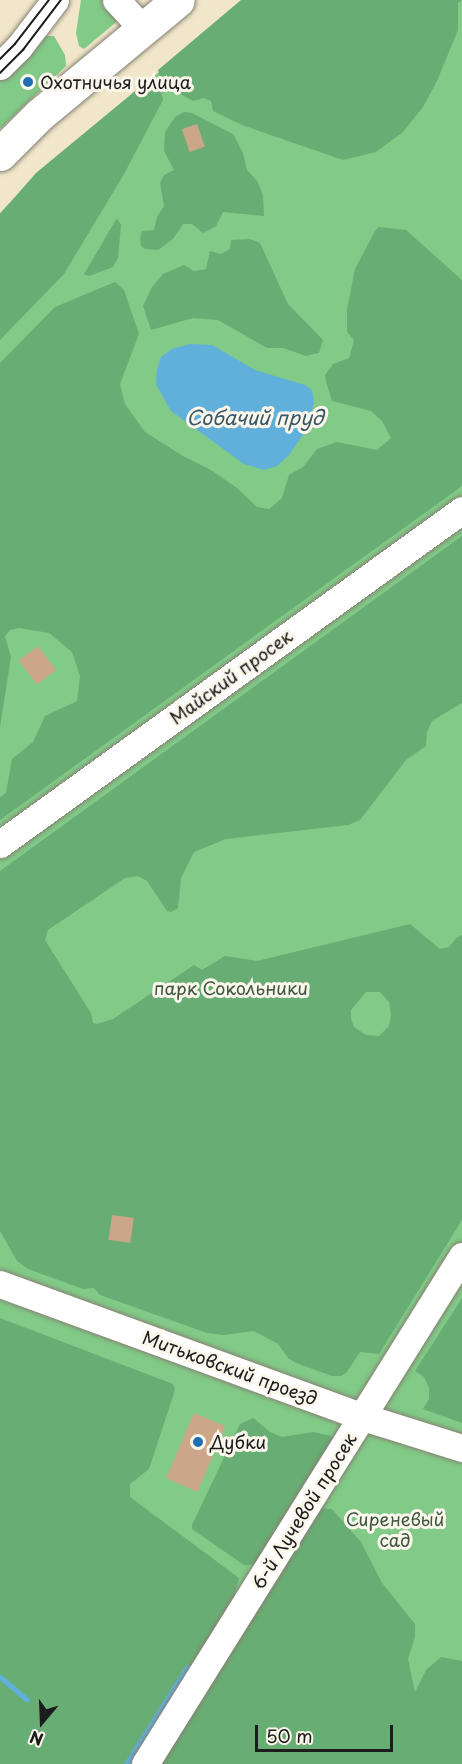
<!DOCTYPE html>
<meta charset="utf-8">
<style>
body{margin:0}
#map{position:relative;width:462px;height:1764px;overflow:hidden;background:#f1e6ca;font-family:"Playpen Sans",sans-serif}
div>[style]{position:absolute}
[style*='--x']{left:calc(var(--x)*1px);top:calc(var(--y)*1px);width:calc(var(--w)*1px);rotate:calc(var(--a)*1deg)}
.green>*{inset:0;background:#81ca87}
.forest>*{inset:0;background:#68ae74}
.water>*{inset:0;background:#61afdb}
.stream>*{height:5px;margin:-2.5px;padding:0 2.5px;transform-origin:2.5px;border-radius:2.5px;background:#61afdb}
.building>*{inset:0;background:#cca688;transform-origin:0 0}
.roads{filter:drop-shadow(0 0 2px #868173) drop-shadow(0 0 2px #868173)}
.minor>*{height:27px;margin:-13.5px;padding:0 13.5px;transform-origin:13.5px;border-radius:13.5px;background:#fff}
.major>*{height:33px;margin:-16.5px;padding:0 16.5px;transform-origin:16.5px;border-radius:16.5px;background:#fff}
.tram>*{height:1.5px;margin:-0.75px;padding:0 0.75px;transform-origin:0.75px;border-radius:0.75px;background:#1c1c1c}
.dots>*{width:16px;height:16px;translate:-50% -50%;box-sizing:border-box;border:3px solid #fbf7ec;border-radius:50%}
span{translate:-50% -50%;white-space:nowrap;text-align:center;line-height:1.15;-webkit-text-stroke:6px #fbf7ec;paint-order:stroke}
.poi-label{font-size:18px;color:#1c1c1c}
.left{translate:0 -50%;text-align:left}
.street-label{font-size:18px;color:#1c1c1c}
.park-label{font-size:18px;color:#3f5941}
.water-label{font-size:20px;color:#385768;font-style:italic}
.north{position:absolute;left:12px;top:1692px;width:60px;height:60px;-webkit-text-stroke:4px #fbf7ec;paint-order:stroke;rotate:199deg;font-size:16px;font-weight:700;line-height:24px;text-align:center;color:#1c1c1c}
.north::after{content:'';display:block;margin:auto;width:21px;height:27px;background:#1c1c1c;clip-path:polygon(50% 0,100% 100%,50% 72%,0 100%)}
.scale{position:absolute;left:255px;top:1725px;width:138px;height:27px;box-sizing:border-box;border:3px solid #1c1c1c;border-top:0;padding-left:8px;font-size:18px;line-height:21px;white-space:nowrap;color:#1c1c1c;-webkit-text-stroke:4px #fbf7ec;paint-order:stroke}
</style>
<div id="map">
<div class="green">
<i style="clip-path:polygon(81px 0,104px 0,121px 18px,84px 49px,79px 46px,76px 33px)"></i>
<i style="clip-path:polygon(245px 0,462px 0,462px 1764px,0 1764px,0 213px,37px 174px)"></i>
<i style="clip-path:polygon(46px 36px,54px 36px,65px 55px,66px 66px,0 129px,0 78px)"></i>
</div>
<div class="forest">
<i style="clip-path:polygon(241px 0,462px 0,458px 3px,458px 30px,437px 81px,423px 107px,403px 132px,376px 152px,343px 160px,242px 125px,213px 111px,211px 101px,204px 98px,193px 101px,179px 93px,172px 83px,165px 83px,160px 78px,158px 70px)"></i>
<i style="clip-path:polygon(153px 81px,160px 88px,163px 100px,123px 176px,64px 274px,0 340px,0 214px,36px 173px,146px 82px)"></i>
<i style="clip-path:polygon(184px 112px,192px 113px,233px 134px,243px 153px,247px 170px,258px 182px,263px 196px,264px 216px,223px 212px,216px 226px,203px 233px,192px 224px,183px 224px,173px 239px,158px 250px,145px 249px,141px 246px,140px 238px,142px 231px,154px 230px,157px 217px,164px 206px,160px 183px,164px 175px,174px 170px,164px 151px,165px 132px,175px 117px)"></i>
<i style="clip-path:polygon(117px 218px,121px 225px,118px 258px,113px 267px,89px 276px,84px 274px)"></i>
<i style="clip-path:polygon(379px 227px,406px 230px,462px 280px,462px 486px,0 820px,0 797px,6px 793px,12px 759px,33px 742px,45px 716px,77px 701px,80px 676px,72px 652px,49px 633px,19px 628px,10px 630px,5px 636px,11px 657px,0 727px,0 363px,55px 307px,115px 282px,124px 290px,139px 334px,120px 384px,125px 404px,145px 432px,183px 456px,211px 470px,237px 488px,257px 507px,269px 509px,282px 498px,289px 475px,303px 467px,317px 449px,337px 442px,377px 450px,391px 438px,382px 421px,371px 411px,332px 401px,326px 381px,325px 375px,333px 364px,349px 358px,354px 340px,347px 332px,347px 309px,355px 269px,375px 231px)"></i>
<i style="clip-path:polygon(250px 239px,260px 243px,288px 304px,323px 340px,319px 353px,306px 356px,283px 348px,267px 348px,218px 320px,193px 318px,151px 330px,143px 306px,152px 287px,163px 274px,184px 265px,194px 271px,206px 269px,210px 251px,221px 254px,230px 249px,231px 240px)"></i>
<i style="clip-path:polygon(evenodd,462px 536px,462px 703px,432px 721px,427px 732px,426px 746px,406px 760px,360px 820px,348px 825px,226px 839px,194px 852px,181px 878px,178px 908px,171px 912px,167px 911px,147px 881px,138px 876px,125px 878px,48px 930px,45px 940px,91px 1013px,93px 1023px,97px 1024px,113px 1019px,194px 965px,202px 970px,225px 956px,257px 961px,410px 924px,440px 949px,449px 947px,456px 938px,462px 935px,462px 1220px,379px 1354px,360px 1352px,347px 1372px,341px 1376px,332px 1376px,296px 1363px,288px 1358px,278px 1344px,254px 1331px,223px 1335px,207px 1333px,100px 1295px,94px 1288px,83px 1289px,28px 1269px,17px 1261px,0 1231px,0 871px,462px 536px,366px 992px,380px 992px,389px 1002px,391px 1015px,389px 1026px,379px 1036px,366px 1035px,354px 1027px,351px 1019px,351px 1010px,366px 992px)"></i>
<i style="clip-path:polygon(462px 1298px,462px 1423px,423px 1409px,429px 1399px,429px 1388px,424px 1377px,415px 1371px)"></i>
<i style="clip-path:polygon(0 1318px,173px 1384px,175px 1390px,149px 1469px,130px 1484px,130px 1497px,239px 1578px,230px 1609px,133px 1764px,0 1764px)"></i>
<i style="clip-path:polygon(253px 1418px,270px 1432px,282px 1437px,313px 1432px,331px 1436px,339px 1442px,261px 1564px,244px 1565px,192px 1529px,192px 1525px,240px 1424px)"></i>
<i style="clip-path:polygon(320px 1508px,332px 1509px,361px 1542px,382px 1583px,415px 1624px,415px 1637px,408px 1659px,415px 1692px,426px 1670px,441px 1657px,462px 1661px,462px 1764px,158px 1764px)"></i>
</div>
<div class="water">
<i style="clip-path:polygon(190px 344px,212px 345px,255px 370px,305px 385px,312px 390px,314px 403px,307px 429px,289px 455px,277px 466px,264px 470px,244px 464px,171px 411px,156px 384px,157px 369px,161px 357px,172px 349px)"></i>
</div>
<div class="stream">
<i style="--x:0;--y:1677;--w:35;--a:40"></i>
<i style="--x:126;--y:1764;--w:115;--a:-57.8"></i>
</div>
<div class="building">
<i style="left:197px;top:124px;width:24px;height:16px;rotate:71deg"></i>
<i style="left:38px;top:646px;width:30px;height:24px;rotate:53deg"></i>
<i style="left:112px;top:1215px;width:22px;height:25px;rotate:8deg"></i>
<i style="left:194px;top:1413px;width:34px;height:71px;rotate:23deg"></i>
</div>
<div class="roads">
<div class="minor">
<i style="--x:116;--y:0;--w:40;--a:47"></i>
<i style="--x:0;--y:66;--w:27;--a:-45"></i>
<i style="--x:19;--y:47;--w:59;--a:-52.5"></i>
<i style="--x:0;--y:844;--w:570;--a:-35.86"></i>
<i style="--x:0;--y:1284;--w:387;--a:20.1"></i>
<i style="--x:363;--y:1417;--w:104;--a:17.4"></i>
<i style="--x:145;--y:1764;--w:599;--a:-58.04"></i>
</div>
<div class="major">
<i style="--x:0;--y:154;--w:55;--a:-45"></i>
<i style="--x:39;--y:115;--w:180;--a:-39.6"></i>
</div>
</div>
<div class="tram">
<i style="--x:0;--y:59;--w:21;--a:-45"></i>
<i style="--x:15;--y:44;--w:56;--a:-52.3"></i>
<i style="--x:0;--y:73;--w:33;--a:-45"></i>
<i style="--x:23;--y:50;--w:63;--a:-52.8"></i>
</div>
<div class="dots">
<i style="left:28px;top:82px;background:#1f6fb2"></i>
<i style="left:198px;top:1442px;background:#1f6fb2"></i>
</div>
<div class="poi-label">
<span class="left" style="left:40px;top:82px">Охотничья улица</span>
<span class="left" style="left:210px;top:1442px">Дубки</span>
</div>
<div class="street-label">
<span style="left:231px;top:677px;rotate:-36deg">Майский просек</span>
<span style="left:230px;top:1368px;rotate:20deg">Митьковский проезд</span>
<span style="left:304px;top:1511px;rotate:-58deg">6-й Лучевой просек</span>
</div>
<div class="park-label">
<span style="left:231px;top:988px">парк Сокольники</span>
<span style="left:395px;top:1530px">Сиреневый<br>сад</span>
</div>
<div class="water-label">
<span style="left:255px;top:417px">Собачий пруд</span>
</div>
<div class="north">N</div>
<div class="scale">50 m</div>
</div>
